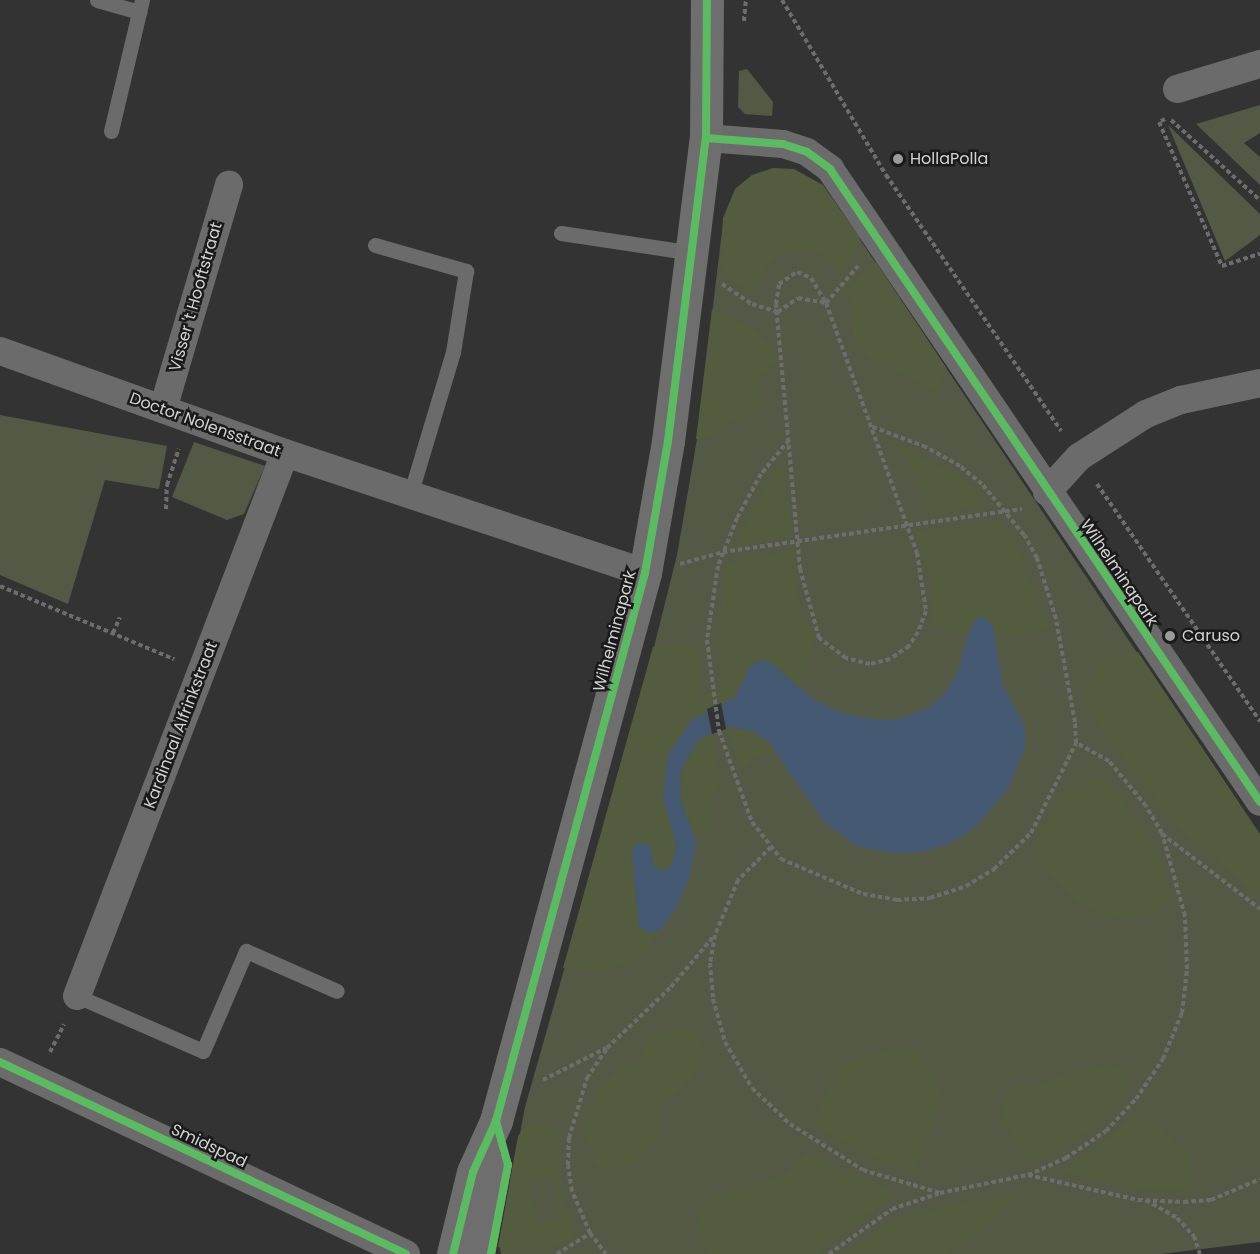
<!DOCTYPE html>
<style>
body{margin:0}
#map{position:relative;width:1260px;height:1254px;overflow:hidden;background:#333;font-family:Poppins,sans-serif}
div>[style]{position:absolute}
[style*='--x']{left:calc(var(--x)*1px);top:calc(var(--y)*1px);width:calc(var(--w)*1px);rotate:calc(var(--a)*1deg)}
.green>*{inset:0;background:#535945}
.forest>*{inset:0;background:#545c3f}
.water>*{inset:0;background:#445871}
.pier>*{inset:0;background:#333}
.path>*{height:4px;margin-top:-2px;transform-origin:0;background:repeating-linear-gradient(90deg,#6e6d6d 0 4.5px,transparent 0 7.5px)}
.lane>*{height:15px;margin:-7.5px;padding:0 7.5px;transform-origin:7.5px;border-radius:7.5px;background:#6b6b6b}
.street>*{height:28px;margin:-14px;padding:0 14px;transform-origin:14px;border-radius:14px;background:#6b6b6b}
.secondary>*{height:33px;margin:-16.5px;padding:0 16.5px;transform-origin:16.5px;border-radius:16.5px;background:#6e6e6e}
.cycleway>*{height:8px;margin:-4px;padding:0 4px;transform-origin:4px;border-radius:4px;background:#5cba63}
.dots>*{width:16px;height:16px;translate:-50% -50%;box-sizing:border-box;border:3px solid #1a1a1b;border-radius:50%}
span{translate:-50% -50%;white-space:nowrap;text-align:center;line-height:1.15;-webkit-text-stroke:5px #1a1a1b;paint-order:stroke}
.poi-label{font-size:16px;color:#d3d3d4}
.left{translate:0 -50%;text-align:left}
.street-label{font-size:16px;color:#d3d3d4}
</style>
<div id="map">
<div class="green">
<i style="clip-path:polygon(747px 69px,773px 102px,772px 116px,745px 114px,738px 107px,739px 71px)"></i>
<i style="clip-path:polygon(1260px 105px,1260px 133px,1244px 143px,1260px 157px,1260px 185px,1196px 124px)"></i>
<i style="clip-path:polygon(1168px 125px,1260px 214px,1260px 235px,1225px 261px)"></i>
<i style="clip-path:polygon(723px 223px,859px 238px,1260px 836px,1260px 1242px,1161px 1254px,501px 1254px,499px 1246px,525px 1107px,641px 699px,677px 555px,697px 439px)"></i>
<i style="clip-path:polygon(0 415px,167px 446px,159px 489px,105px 480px,68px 604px,0 575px)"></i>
<i style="clip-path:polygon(194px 442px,265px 466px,244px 514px,227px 520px,172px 497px)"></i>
</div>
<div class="forest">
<i style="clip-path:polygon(773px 168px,794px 169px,823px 185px,860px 238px,840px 272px,827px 258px,811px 251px,793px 250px,776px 257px,758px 278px,755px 296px,728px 279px,720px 267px,723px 218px,735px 189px,752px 175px)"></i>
<i style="clip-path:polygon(876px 262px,947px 369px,938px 394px,870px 358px,855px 341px,848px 288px)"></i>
<i style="clip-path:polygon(712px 309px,752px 327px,777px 355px,778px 361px,760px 378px,763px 410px,730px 424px,711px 438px,696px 439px)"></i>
<i style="clip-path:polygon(899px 444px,959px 476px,979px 495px,979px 507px,930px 517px,921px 486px)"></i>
<i style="clip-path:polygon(784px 467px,793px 538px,736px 546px,754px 503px,777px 469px)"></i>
<i style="clip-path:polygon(1001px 522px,1021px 552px,1049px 630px,996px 638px,993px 625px,981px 615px,969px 634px,929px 625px,930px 594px,936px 591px,913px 530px)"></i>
<i style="clip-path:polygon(795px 549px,801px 623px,808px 623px,816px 642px,800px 689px,770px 662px,748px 669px,735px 697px,686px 726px,668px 755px,663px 776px,663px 798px,676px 837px,671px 866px,661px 871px,655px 867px,647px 844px,630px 852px,639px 927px,648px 933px,667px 925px,644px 953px,623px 966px,600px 972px,563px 968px,653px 647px,681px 644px,699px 650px,702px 696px,721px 692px,718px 641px,726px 563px)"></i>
<i style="clip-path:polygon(1138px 652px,1260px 834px,1260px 898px,1174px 823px,1088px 712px,1083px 691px,1096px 666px,1111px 655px)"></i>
<i style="clip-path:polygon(725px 726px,751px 731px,776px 749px,754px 759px,741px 771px)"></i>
<i style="clip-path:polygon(712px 731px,722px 783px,713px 794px,713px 826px,707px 833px,695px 833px,681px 803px,680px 772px,692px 747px)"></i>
<i style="clip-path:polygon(1091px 778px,1106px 782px,1119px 791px,1161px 863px,1173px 901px,1150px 916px,1107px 918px,1078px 904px,1044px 868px,1033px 843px,1065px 793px)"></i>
<i style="clip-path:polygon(682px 1027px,693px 1032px,703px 1043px,705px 1055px,699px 1072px,660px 1108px,657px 1138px,638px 1161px,612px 1172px,598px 1167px,592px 1160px,594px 1150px,587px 1143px,583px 1128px,600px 1087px,622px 1067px,631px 1063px,639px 1066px,643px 1045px,655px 1032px)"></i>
<i style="clip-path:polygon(906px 1045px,922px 1055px,944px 1094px,915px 1175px,863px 1154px,815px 1127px,818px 1105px,840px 1066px,869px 1053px)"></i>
<i style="clip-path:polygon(1109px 1064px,1123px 1068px,1131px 1078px,1124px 1096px,1088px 1132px,1030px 1164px,1003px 1122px,1001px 1104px,1007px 1090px,1019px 1082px,1037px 1086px,1067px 1071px)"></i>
<i style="clip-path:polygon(1134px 1115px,1157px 1123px,1187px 1152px,1194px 1173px,1187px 1191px,1136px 1190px,1063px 1173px,1064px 1167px,1098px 1146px)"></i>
<i style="clip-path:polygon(evenodd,539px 1122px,552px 1125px,561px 1134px,561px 1187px,575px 1235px,570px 1242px,545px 1251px,512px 1251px,498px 1247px,518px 1136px,526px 1126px,539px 1122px,552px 1178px,561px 1218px,538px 1223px,529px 1184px,552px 1178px)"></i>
<i style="clip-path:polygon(808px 1153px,849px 1175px,888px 1187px,890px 1197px,817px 1254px,706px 1254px,698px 1226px,699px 1211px,706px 1202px,725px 1191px,786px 1174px)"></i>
<i style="clip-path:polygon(1018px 1194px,980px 1233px,946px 1254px,844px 1254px,882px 1227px,907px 1216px,972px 1199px)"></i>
</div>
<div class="water">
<i style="clip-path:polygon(981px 615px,993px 625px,1002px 683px,1025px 727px,1025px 747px,1009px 787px,976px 827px,949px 844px,921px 852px,892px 853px,857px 846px,823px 821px,768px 741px,751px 731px,725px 726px,698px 740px,680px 772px,681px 803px,696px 841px,690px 874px,677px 907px,659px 932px,648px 932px,639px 927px,632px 848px,639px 842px,651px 846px,653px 864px,661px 871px,671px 866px,677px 847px,663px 799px,668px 755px,692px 720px,735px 697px,751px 665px,760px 660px,770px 662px,813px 699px,842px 713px,879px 720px,901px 719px,928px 708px,945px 693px,958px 671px,971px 626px)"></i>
</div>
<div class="pier">
<i style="clip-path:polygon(721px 703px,726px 729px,712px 734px,707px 709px)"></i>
</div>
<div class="path">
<i style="--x:782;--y:0;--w:204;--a:59.3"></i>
<i style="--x:886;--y:175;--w:310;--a:55.6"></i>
<i style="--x:744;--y:21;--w:21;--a:-85"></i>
<i style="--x:1165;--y:119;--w:7;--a:153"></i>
<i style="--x:1159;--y:122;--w:157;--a:66.4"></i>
<i style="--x:1222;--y:266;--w:40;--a:-18"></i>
<i style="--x:1171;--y:120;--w:120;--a:42"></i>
<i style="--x:797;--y:272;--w:15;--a:23"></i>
<i style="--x:811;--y:278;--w:29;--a:59"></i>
<i style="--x:826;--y:303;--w:266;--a:70"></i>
<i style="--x:917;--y:553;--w:59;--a:81.2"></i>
<i style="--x:926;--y:611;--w:22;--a:111"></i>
<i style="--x:918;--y:632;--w:17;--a:123"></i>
<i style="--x:909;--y:646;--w:23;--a:146"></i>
<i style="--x:890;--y:659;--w:21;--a:166"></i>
<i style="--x:870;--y:664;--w:25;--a:-166"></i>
<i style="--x:846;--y:658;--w:34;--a:-143"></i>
<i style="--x:819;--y:638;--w:72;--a:-105.4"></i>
<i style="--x:800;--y:569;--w:266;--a:-95.2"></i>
<i style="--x:776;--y:304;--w:20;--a:-81"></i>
<i style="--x:779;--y:284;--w:22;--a:-34"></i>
<i style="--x:722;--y:284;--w:36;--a:34"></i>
<i style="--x:752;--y:304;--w:27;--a:17"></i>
<i style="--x:778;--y:312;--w:24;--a:-35"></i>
<i style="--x:798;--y:298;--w:28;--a:10"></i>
<i style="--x:826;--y:303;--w:49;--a:-49.1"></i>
<i style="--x:789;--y:440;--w:44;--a:129.5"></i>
<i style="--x:761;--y:474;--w:50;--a:118.6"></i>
<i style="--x:737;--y:518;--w:52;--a:111.6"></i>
<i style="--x:718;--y:566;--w:75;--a:98.5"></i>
<i style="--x:707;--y:640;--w:92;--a:82.5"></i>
<i style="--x:719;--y:731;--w:97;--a:70.1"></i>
<i style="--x:752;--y:822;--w:47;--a:51.9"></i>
<i style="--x:781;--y:859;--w:89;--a:23.1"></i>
<i style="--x:863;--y:894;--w:35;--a:10"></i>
<i style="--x:897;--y:900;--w:33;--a:-3"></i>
<i style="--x:930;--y:898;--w:38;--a:-18"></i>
<i style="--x:966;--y:886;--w:33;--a:-31"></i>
<i style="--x:994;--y:869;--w:52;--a:-44.2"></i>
<i style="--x:1031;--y:833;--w:101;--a:-63.4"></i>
<i style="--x:1076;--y:743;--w:21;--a:-93"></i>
<i style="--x:1075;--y:722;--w:105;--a:-100.5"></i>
<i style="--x:1056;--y:619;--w:64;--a:-107.3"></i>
<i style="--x:1037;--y:558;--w:26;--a:-119"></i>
<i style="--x:1024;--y:535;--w:66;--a:-129.5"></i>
<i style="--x:982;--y:484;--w:28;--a:-141"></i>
<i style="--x:960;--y:466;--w:39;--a:-151"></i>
<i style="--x:926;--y:447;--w:60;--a:-159.4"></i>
<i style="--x:1097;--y:484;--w:288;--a:55.5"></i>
<i style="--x:166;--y:509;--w:24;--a:-88"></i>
<i style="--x:167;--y:485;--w:38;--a:-72"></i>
<i style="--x:680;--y:564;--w:45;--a:-15.6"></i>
<i style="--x:723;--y:552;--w:302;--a:-8.2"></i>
<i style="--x:0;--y:586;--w:189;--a:22.8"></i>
<i style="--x:113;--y:633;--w:17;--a:-66"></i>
<i style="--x:1162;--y:834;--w:123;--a:37.4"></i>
<i style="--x:771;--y:847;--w:47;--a:135"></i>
<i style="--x:738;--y:880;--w:60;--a:112.7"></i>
<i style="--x:715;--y:935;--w:28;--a:100"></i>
<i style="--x:710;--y:963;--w:36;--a:85"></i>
<i style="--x:713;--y:999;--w:45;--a:74.4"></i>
<i style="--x:725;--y:1042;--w:53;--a:59.6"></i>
<i style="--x:752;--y:1088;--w:52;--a:43.5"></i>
<i style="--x:790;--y:1124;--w:86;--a:32.2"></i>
<i style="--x:863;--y:1170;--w:80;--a:16.6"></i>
<i style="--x:940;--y:1193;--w:90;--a:-11.6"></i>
<i style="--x:1028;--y:1175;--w:42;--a:-24.1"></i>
<i style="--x:1066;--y:1158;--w:48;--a:-34"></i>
<i style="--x:1106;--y:1131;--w:44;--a:-46.8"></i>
<i style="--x:1136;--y:1099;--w:48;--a:-56"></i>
<i style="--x:1163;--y:1059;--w:50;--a:-67.6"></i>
<i style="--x:1182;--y:1013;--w:44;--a:-83.5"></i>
<i style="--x:1187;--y:969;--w:53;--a:-92.2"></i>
<i style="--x:1185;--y:916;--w:86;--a:-105.5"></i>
<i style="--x:1162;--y:833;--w:31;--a:-121"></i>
<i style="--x:1146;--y:806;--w:58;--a:-129.4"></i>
<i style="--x:1109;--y:761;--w:38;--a:-151"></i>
<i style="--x:50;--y:1052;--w:31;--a:-63"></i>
<i style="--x:543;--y:1080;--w:71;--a:-26.9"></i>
<i style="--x:1028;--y:1175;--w:113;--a:12.8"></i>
<i style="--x:1138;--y:1200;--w:46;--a:2.5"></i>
<i style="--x:1184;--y:1202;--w:27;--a:-4"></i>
<i style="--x:1211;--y:1200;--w:53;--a:-23.2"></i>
<i style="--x:1146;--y:1200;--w:36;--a:30"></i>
<i style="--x:1177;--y:1218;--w:25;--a:47"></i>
<i style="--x:1194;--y:1236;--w:19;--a:72"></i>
<i style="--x:590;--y:1233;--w:26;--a:53"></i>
<i style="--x:557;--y:1254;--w:39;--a:-32"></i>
<i style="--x:590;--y:1233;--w:46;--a:-113.2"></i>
<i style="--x:572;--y:1191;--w:26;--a:-99"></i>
<i style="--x:568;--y:1165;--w:27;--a:-88"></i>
<i style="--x:569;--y:1138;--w:63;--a:-73.3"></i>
<i style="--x:587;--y:1078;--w:36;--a:-56"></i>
<i style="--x:607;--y:1048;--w:88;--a:-43.6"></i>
<i style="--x:671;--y:987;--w:67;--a:-49.9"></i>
<i style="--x:829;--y:1254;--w:77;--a:-35.5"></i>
<i style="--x:892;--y:1209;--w:51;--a:-18.4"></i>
</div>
<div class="lane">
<i style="--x:97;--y:0;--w:44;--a:15.9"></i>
<i style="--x:111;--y:131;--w:135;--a:-76.7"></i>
<i style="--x:561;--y:233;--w:134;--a:8.6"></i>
<i style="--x:375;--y:245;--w:95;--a:15.9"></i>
<i style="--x:466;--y:271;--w:82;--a:99.1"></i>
<i style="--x:453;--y:352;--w:149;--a:106.7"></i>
<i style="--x:77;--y:996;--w:137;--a:23.6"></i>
<i style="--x:203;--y:1051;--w:109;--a:-66.7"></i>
<i style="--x:246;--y:951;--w:99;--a:23.7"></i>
</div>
<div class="street">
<i style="--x:1177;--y:89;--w:87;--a:-16.8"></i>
<i style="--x:706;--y:138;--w:77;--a:4.5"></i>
<i style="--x:783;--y:144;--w:25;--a:18"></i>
<i style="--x:807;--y:152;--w:29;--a:36"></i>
<i style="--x:830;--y:169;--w:765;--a:55.81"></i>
<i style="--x:0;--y:351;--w:303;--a:19.7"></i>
<i style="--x:285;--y:453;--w:379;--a:18.4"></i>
<i style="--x:163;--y:409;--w:234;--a:-73.6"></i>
<i style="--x:1047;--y:492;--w:47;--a:-47.6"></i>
<i style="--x:1079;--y:457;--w:80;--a:-32.7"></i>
<i style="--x:1146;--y:414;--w:38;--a:-22"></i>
<i style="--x:1181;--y:400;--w:81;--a:-12.1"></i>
<i style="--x:77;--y:996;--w:581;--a:-69.04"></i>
<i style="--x:0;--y:1062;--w:449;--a:25.3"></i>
</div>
<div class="secondary">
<i style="--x:453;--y:1254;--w:84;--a:-76.3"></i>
<i style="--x:473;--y:1172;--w:56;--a:-65.7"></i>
<i style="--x:496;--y:1121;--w:568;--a:-74.79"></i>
<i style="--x:645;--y:573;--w:134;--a:-80.1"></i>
<i style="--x:668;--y:441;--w:305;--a:-82.9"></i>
<i style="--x:706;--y:138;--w:138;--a:-89.6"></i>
<i style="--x:478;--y:1254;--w:87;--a:-79.5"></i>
</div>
<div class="cycleway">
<i style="--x:706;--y:138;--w:77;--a:4.5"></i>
<i style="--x:783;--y:144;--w:25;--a:18"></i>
<i style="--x:807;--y:152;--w:29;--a:36"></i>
<i style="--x:830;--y:169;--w:765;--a:55.81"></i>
<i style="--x:0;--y:1062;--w:449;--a:25.3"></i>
<i style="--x:453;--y:1254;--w:84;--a:-76.3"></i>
<i style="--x:473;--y:1172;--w:56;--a:-65.7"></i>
<i style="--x:496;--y:1121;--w:568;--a:-74.79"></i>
<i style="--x:645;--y:573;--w:134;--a:-80.1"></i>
<i style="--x:668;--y:441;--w:305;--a:-82.9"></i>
<i style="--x:706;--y:138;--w:138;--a:-89.6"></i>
<i style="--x:491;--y:1254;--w:91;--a:-79.2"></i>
<i style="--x:508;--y:1165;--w:46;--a:-105.3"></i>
</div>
<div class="dots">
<i style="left:898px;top:159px;background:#9b9b9c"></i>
<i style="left:1170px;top:636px;background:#9b9b9c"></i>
</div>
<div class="poi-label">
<span class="left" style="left:910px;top:159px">HollaPolla</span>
<span class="left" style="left:1182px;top:636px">Caruso</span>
</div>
<div class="street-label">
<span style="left:196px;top:297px;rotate:-74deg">Visser 't Hooftstraat</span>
<span style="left:205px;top:425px;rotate:20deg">Doctor Nolensstraat</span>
<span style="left:1119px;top:573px;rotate:56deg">Wilhelminapark</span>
<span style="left:615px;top:631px;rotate:-75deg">Wilhelminapark</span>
<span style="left:181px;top:725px;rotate:-69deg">Kardinaal Alfrinkstraat</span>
<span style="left:209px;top:1146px;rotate:25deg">Smidspad</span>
</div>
</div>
